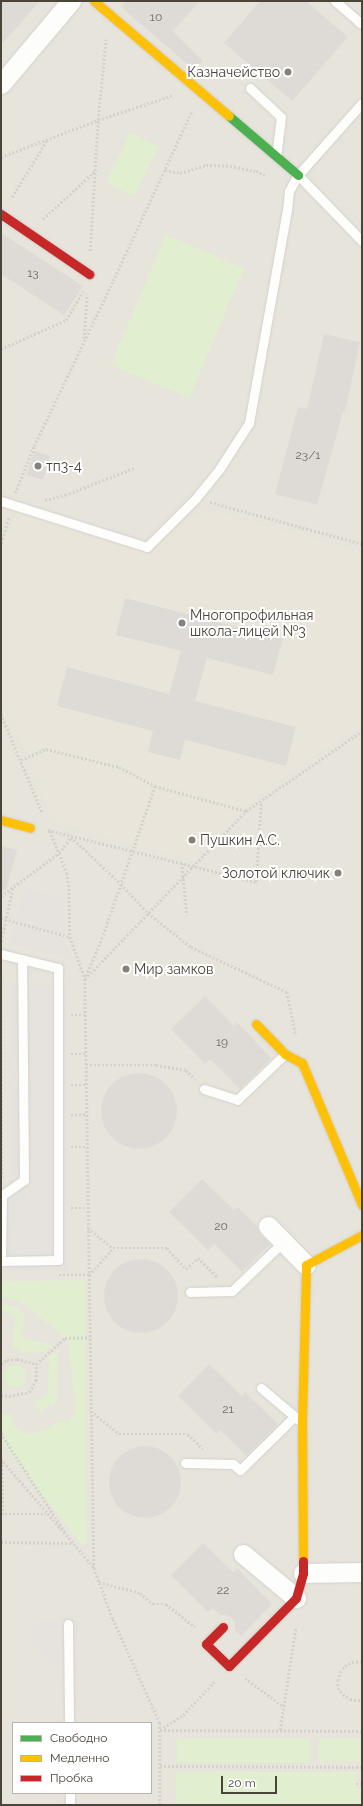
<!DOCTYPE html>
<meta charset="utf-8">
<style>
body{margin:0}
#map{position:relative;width:363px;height:1806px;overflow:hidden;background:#f4f2ee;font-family:Raleway,sans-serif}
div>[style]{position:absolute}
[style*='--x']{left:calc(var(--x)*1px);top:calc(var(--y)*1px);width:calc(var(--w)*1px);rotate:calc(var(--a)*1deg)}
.residential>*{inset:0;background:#e7e4dc}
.education>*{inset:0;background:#eae5da}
.green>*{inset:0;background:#e1eecf;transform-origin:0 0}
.round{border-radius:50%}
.parking>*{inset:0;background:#e6e3df}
.building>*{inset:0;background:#dedbd6;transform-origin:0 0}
.path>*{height:2.5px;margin-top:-1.25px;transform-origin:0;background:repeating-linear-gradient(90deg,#d3d2cc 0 2px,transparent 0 4px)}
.roads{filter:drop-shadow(0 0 1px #d2d0cb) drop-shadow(0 0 1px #d2d0cb)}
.lane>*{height:9px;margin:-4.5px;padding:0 4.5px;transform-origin:4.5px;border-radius:4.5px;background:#fdfdfc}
.street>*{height:19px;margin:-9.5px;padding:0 9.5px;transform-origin:9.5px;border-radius:9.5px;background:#fdfdfc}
.fast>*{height:9px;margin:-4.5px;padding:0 4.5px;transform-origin:4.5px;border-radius:4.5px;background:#4caf50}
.slow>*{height:9px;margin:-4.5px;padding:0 4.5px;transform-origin:4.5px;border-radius:4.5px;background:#ffc107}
.jam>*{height:9px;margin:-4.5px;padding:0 4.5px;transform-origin:4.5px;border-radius:4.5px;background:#c62828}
.dots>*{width:11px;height:11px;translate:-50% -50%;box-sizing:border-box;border:2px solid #fff;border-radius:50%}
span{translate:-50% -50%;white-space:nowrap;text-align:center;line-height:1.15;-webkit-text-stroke:4px #fff;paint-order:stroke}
.number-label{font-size:12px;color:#706a61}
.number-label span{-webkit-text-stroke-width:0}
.poi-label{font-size:14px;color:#4b4439}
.right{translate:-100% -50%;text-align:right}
.left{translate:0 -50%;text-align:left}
.frame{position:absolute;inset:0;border:2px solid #4b4439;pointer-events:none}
.legend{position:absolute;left:12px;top:1722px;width:140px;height:72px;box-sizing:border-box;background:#fff;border:1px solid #b7b4b0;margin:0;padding:5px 7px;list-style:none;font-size:12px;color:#4b4439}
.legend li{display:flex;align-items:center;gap:8px;height:20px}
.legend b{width:20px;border:1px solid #b7b4b0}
.scale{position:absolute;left:221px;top:1776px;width:56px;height:18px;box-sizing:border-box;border:2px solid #4b4439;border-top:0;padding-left:5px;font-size:12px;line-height:14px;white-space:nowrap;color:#4b4439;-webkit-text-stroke:3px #fff;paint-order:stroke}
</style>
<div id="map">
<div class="residential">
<i style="clip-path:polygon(evenodd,1px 1px,362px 1px,362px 1805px,1px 1805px,1px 1px,13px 1723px,151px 1723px,151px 1793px,13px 1793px,13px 1723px)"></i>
</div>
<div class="education">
<i style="clip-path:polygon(18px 509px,150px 553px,172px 531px,186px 519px,200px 514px,214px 512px,362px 552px,362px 723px,354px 731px,313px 756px,260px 794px,192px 861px,54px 821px,1px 692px,1px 554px)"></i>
</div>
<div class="green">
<i style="left:130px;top:133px;width:32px;height:55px;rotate:26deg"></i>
<i style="left:166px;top:235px;width:85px;height:141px;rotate:23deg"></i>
<i style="clip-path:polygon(85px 1280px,87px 1544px,81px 1545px,1px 1441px,1px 1413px,12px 1414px,13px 1424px,18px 1430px,30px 1434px,46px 1429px,55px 1422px,69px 1422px,75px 1411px,69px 1347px,65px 1338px,28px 1307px,12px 1299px,1px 1297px,1px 1281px)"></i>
<i style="clip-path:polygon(1px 1304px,18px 1308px,23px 1313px,25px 1318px,22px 1330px,24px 1339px,52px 1344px,45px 1352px,23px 1353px,13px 1347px,15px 1320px,11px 1314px,1px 1309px)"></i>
<i style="clip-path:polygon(57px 1351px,57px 1400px,52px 1407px,49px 1404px,42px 1412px,33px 1402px,43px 1398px,48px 1391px,49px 1356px)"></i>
<i class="round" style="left:4px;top:1365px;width:22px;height:22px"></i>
<i style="left:177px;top:1739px;width:133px;height:23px"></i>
<i style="left:362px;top:1739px;width:22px;height:43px;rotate:90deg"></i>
<i style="clip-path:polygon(175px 1772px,356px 1772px,356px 1788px,362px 1788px,362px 1805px,176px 1805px)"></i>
</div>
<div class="parking">
<i style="clip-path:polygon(24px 888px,64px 898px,64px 935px,71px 959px,10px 943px)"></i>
<i style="clip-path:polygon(10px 986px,68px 986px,69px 1271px,1px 1272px,1px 1212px,11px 1204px)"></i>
<i style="clip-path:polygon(34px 1621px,78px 1621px,78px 1680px,34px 1648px)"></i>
</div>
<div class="building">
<i style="clip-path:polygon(1px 1px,40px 1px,1px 45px)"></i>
<i style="clip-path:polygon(126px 1px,200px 1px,173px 31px,203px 61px,194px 70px,121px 7px)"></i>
<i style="clip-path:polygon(260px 1px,306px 1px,348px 37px,292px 101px,224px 43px)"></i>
<i style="clip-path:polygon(1px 233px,83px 286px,64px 315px,1px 274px)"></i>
<i style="clip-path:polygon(324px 334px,360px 342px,345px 412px,343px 412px,317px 505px,275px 494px,298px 407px,307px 409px)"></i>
<i style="left:34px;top:451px;width:17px;height:25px;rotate:17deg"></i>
<i style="clip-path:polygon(125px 598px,283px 639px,273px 675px,207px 658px,195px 701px,296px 727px,286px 766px,185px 740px,180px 760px,148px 752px,153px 731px,57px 706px,67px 667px,169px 694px,181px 651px,116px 635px)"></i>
<i style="clip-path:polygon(1px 846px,17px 850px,6px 890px,1px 890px)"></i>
<i style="clip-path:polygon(205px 996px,234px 1026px,237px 1022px,271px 1058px,240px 1089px,210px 1059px,205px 1064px,171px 1029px)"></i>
<i class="round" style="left:101px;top:1073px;width:76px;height:76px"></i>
<i style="clip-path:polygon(202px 1179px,234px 1210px,238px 1207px,257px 1227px,260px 1234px,270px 1244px,242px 1272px,214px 1244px,208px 1250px,169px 1212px)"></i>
<i class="round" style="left:104px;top:1259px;width:74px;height:74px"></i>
<i style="clip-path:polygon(209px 1364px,242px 1396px,245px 1392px,278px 1424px,246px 1456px,220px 1430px,216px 1434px,178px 1396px)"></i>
<i class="round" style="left:109px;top:1446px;width:72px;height:72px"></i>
<i style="clip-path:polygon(203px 1543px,233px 1572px,237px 1568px,272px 1604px,241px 1636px,235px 1630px,235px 1623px,232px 1618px,226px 1615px,220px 1615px,213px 1608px,208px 1612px,171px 1575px)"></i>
</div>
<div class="path">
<i style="--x:1;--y:157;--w:104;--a:-20.9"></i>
<i style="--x:98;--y:120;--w:79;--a:-18.4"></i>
<i style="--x:165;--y:170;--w:15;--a:11"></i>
<i style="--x:180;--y:173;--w:27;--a:-17"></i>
<i style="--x:206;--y:165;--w:24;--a:2"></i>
<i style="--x:230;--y:166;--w:26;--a:11"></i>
<i style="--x:256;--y:171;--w:10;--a:24"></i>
<i style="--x:12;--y:197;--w:67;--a:-58.4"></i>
<i style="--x:43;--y:219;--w:71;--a:-42.7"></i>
<i style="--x:90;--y:251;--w:131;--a:-86.5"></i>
<i style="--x:98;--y:120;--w:81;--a:-84.4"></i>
<i style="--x:84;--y:339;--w:45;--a:-86.2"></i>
<i style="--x:1;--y:349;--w:71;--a:-24"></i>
<i style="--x:66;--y:320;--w:33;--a:-59"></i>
<i style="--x:15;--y:493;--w:51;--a:-68"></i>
<i style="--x:34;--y:446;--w:183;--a:-64.4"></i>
<i style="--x:113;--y:281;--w:187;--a:-65.1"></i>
<i style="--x:45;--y:500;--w:21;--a:-14"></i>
<i style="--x:65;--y:495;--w:74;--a:-21.4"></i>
<i style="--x:210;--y:502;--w:158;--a:15.4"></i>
<i style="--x:1;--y:543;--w:27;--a:-73"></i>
<i style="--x:1;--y:714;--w:106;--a:67.3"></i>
<i style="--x:21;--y:760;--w:27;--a:-24"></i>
<i style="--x:46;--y:749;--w:75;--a:13.9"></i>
<i style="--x:119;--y:767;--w:41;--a:27.8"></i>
<i style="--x:155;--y:786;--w:94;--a:15.4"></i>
<i style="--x:48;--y:830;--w:214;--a:14"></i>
<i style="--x:256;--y:882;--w:80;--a:-86.4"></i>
<i style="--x:50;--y:831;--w:45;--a:68"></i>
<i style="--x:67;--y:873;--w:12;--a:81"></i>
<i style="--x:69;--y:885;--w:52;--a:88.9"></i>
<i style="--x:70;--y:937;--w:45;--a:70.3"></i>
<i style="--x:85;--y:979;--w:589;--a:89.12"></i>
<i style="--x:94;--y:1568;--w:54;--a:69.6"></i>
<i style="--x:113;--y:1619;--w:114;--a:65.7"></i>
<i style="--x:160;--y:1723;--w:82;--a:90"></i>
<i style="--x:182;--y:863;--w:52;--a:84.5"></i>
<i style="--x:1;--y:896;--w:72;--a:-36.6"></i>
<i style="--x:59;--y:853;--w:20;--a:-53"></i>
<i style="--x:71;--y:837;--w:69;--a:43.2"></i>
<i style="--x:121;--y:884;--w:40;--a:47"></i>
<i style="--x:148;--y:913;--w:55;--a:38.3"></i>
<i style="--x:191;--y:947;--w:106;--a:25.1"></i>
<i style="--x:287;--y:992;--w:44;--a:78.2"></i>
<i style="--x:1;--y:918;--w:72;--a:15.4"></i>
<i style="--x:1;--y:941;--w:55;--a:-77.5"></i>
<i style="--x:1;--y:968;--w:211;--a:89.7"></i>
<i style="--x:86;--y:976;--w:44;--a:-67.5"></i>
<i style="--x:103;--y:935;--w:158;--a:-70.8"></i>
<i style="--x:85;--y:979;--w:233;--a:-46.2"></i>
<i style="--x:246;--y:811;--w:141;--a:-34.6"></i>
<i style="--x:71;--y:1015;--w:14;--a:0"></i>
<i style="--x:71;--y:1054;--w:15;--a:0"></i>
<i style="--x:86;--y:1065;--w:70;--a:0"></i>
<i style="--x:156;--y:1065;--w:30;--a:9"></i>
<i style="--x:186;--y:1070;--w:13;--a:45"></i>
<i style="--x:71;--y:1085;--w:15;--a:0"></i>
<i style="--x:71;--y:1115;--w:15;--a:-4"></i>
<i style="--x:71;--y:1147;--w:16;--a:0"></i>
<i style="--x:71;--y:1208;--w:17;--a:0"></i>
<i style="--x:88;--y:1228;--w:32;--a:39"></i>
<i style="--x:113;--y:1248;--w:54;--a:0"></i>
<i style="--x:167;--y:1248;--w:28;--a:48"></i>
<i style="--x:186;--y:1269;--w:16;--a:-43"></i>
<i style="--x:198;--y:1258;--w:28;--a:44"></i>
<i style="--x:59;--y:1275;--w:30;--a:0"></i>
<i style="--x:89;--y:1275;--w:36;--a:-48"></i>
<i style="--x:1;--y:1364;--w:7;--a:-34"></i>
<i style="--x:7;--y:1360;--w:10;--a:-6"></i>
<i style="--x:17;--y:1359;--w:20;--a:15"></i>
<i style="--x:1;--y:1395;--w:8;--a:7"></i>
<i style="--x:9;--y:1396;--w:20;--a:-11"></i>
<i style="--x:29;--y:1392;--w:13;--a:-58"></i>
<i style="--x:36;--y:1381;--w:17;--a:-90"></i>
<i style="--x:36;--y:1364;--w:39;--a:-42"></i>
<i style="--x:65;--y:1338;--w:25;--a:-2"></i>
<i style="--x:91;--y:1411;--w:36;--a:39"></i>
<i style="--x:119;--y:1434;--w:69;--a:0"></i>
<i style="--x:188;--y:1434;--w:21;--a:45"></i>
<i style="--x:1;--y:1433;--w:120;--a:57.2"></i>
<i style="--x:1;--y:1459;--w:143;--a:49.3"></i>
<i style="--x:2;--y:1461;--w:53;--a:88.9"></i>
<i style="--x:1;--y:1514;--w:45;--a:0"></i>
<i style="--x:1;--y:1542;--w:70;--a:0.8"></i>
<i style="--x:99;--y:1582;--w:42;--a:15"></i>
<i style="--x:140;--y:1593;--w:17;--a:40"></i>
<i style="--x:153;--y:1604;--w:13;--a:0"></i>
<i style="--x:166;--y:1604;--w:37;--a:38"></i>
<i style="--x:362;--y:1662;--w:8;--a:180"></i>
<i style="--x:354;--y:1662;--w:8;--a:157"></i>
<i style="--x:347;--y:1665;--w:8;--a:135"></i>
<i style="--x:341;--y:1671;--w:9;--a:108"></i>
<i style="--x:338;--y:1680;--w:8;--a:90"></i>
<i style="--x:338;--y:1688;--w:8;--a:50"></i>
<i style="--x:343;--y:1694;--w:9;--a:36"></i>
<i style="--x:350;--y:1699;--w:12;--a:9"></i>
<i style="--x:245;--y:1678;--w:47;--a:36.4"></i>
<i style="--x:160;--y:1730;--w:202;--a:0.3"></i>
<i style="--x:160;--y:1730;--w:27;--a:-33"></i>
<i style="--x:183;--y:1715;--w:48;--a:-46.7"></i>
<i style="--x:280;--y:1730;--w:104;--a:-81.2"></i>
<i style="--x:160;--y:1766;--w:202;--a:0.3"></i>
<i style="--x:356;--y:1784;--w:6;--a:0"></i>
</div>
<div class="roads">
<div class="lane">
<i style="--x:335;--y:1;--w:33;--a:41"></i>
<i style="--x:360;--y:23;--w:3;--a:-45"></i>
<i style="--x:250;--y:88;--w:42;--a:43.1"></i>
<i style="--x:281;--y:117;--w:38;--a:97"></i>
<i style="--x:362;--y:103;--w:96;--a:131.6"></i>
<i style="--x:298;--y:175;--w:92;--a:45.9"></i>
<i style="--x:1;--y:501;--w:153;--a:17.5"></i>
<i style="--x:147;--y:547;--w:69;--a:-45"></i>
<i style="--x:196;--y:498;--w:38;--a:-51"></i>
<i style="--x:220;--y:468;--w:54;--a:-57.2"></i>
<i style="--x:249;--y:423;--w:216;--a:-79.9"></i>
<i style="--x:287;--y:210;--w:19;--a:-84"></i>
<i style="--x:289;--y:191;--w:18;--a:-61"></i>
<i style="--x:1;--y:954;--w:59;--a:13.8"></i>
<i style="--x:58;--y:968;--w:292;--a:90"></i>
<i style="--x:58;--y:1260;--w:57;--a:179"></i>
<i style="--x:1;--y:1261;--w:66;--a:-89.1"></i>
<i style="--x:204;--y:1089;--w:35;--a:18"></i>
<i style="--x:237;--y:1100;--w:66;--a:-43.8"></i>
<i style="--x:1;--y:1196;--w:28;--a:-35"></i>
<i style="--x:24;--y:1180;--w:221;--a:-90.5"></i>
<i style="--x:190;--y:1292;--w:42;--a:-1.4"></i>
<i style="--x:232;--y:1291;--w:71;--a:-43.9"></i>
<i style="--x:261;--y:1388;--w:50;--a:40.1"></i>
<i style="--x:185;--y:1463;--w:48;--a:1.2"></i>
<i style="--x:233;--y:1464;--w:9;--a:41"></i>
<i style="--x:240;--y:1470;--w:76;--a:-44.5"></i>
<i style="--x:68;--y:1624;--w:99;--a:89.4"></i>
<i style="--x:70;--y:1793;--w:12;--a:90"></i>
</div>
<div class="street">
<i style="--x:1;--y:84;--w:109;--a:-49.9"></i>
<i style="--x:268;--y:1226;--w:54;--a:45.7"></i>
<i style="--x:243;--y:1554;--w:69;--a:39.7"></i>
<i style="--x:303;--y:1573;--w:59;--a:-1"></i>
</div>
<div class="fast">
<i style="--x:229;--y:116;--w:91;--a:40.5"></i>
</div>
<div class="slow">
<i style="--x:94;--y:1;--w:177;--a:40.4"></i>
<i style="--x:1;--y:820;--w:30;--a:15"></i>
<i style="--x:256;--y:1024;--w:42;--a:46"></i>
<i style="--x:285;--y:1054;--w:19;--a:28"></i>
<i style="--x:302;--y:1063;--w:154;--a:67.1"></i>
<i style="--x:303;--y:1561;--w:139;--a:-90.4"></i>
<i style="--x:302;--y:1422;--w:157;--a:-88.5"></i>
<i style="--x:306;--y:1265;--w:64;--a:-28.2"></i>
</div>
<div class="jam">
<i style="--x:1;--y:214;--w:107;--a:34.3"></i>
<i style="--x:223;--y:1627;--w:24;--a:135"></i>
<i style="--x:206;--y:1644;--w:32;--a:44"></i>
<i style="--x:229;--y:1666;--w:95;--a:-45.4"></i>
<i style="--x:296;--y:1598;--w:26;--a:-74"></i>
<i style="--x:303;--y:1573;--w:12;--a:-90"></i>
</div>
</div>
<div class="dots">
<i style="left:288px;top:72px;background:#868178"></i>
<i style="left:38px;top:466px;background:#868178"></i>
<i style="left:182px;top:623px;background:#868178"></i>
<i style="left:192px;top:840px;background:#868178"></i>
<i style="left:338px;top:873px;background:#868178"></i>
<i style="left:126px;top:969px;background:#868178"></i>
</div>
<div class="number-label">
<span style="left:156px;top:18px">10</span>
<span style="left:33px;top:274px">13</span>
<span style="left:308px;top:456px">23/1</span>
<span style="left:222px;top:1043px">19</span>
<span style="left:221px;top:1227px">20</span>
<span style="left:228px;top:1410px">21</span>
<span style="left:223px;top:1591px">22</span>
</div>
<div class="poi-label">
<span class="right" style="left:280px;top:72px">Казначейство</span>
<span class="left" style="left:46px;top:466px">тп3-4</span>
<span class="left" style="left:190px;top:623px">Многопрофильная<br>школа-лицей №3</span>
<span class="left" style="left:200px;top:840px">Пушкин А.С.</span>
<span class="right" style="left:330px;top:873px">Золотой ключик</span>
<span class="left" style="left:134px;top:969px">Мир замков</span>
</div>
<div class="frame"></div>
<ul class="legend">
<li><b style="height:5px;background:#4caf50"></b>Свободно</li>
<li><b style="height:5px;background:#ffc107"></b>Медленно</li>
<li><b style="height:5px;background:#c62828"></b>Пробка</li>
</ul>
<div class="scale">20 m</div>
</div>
